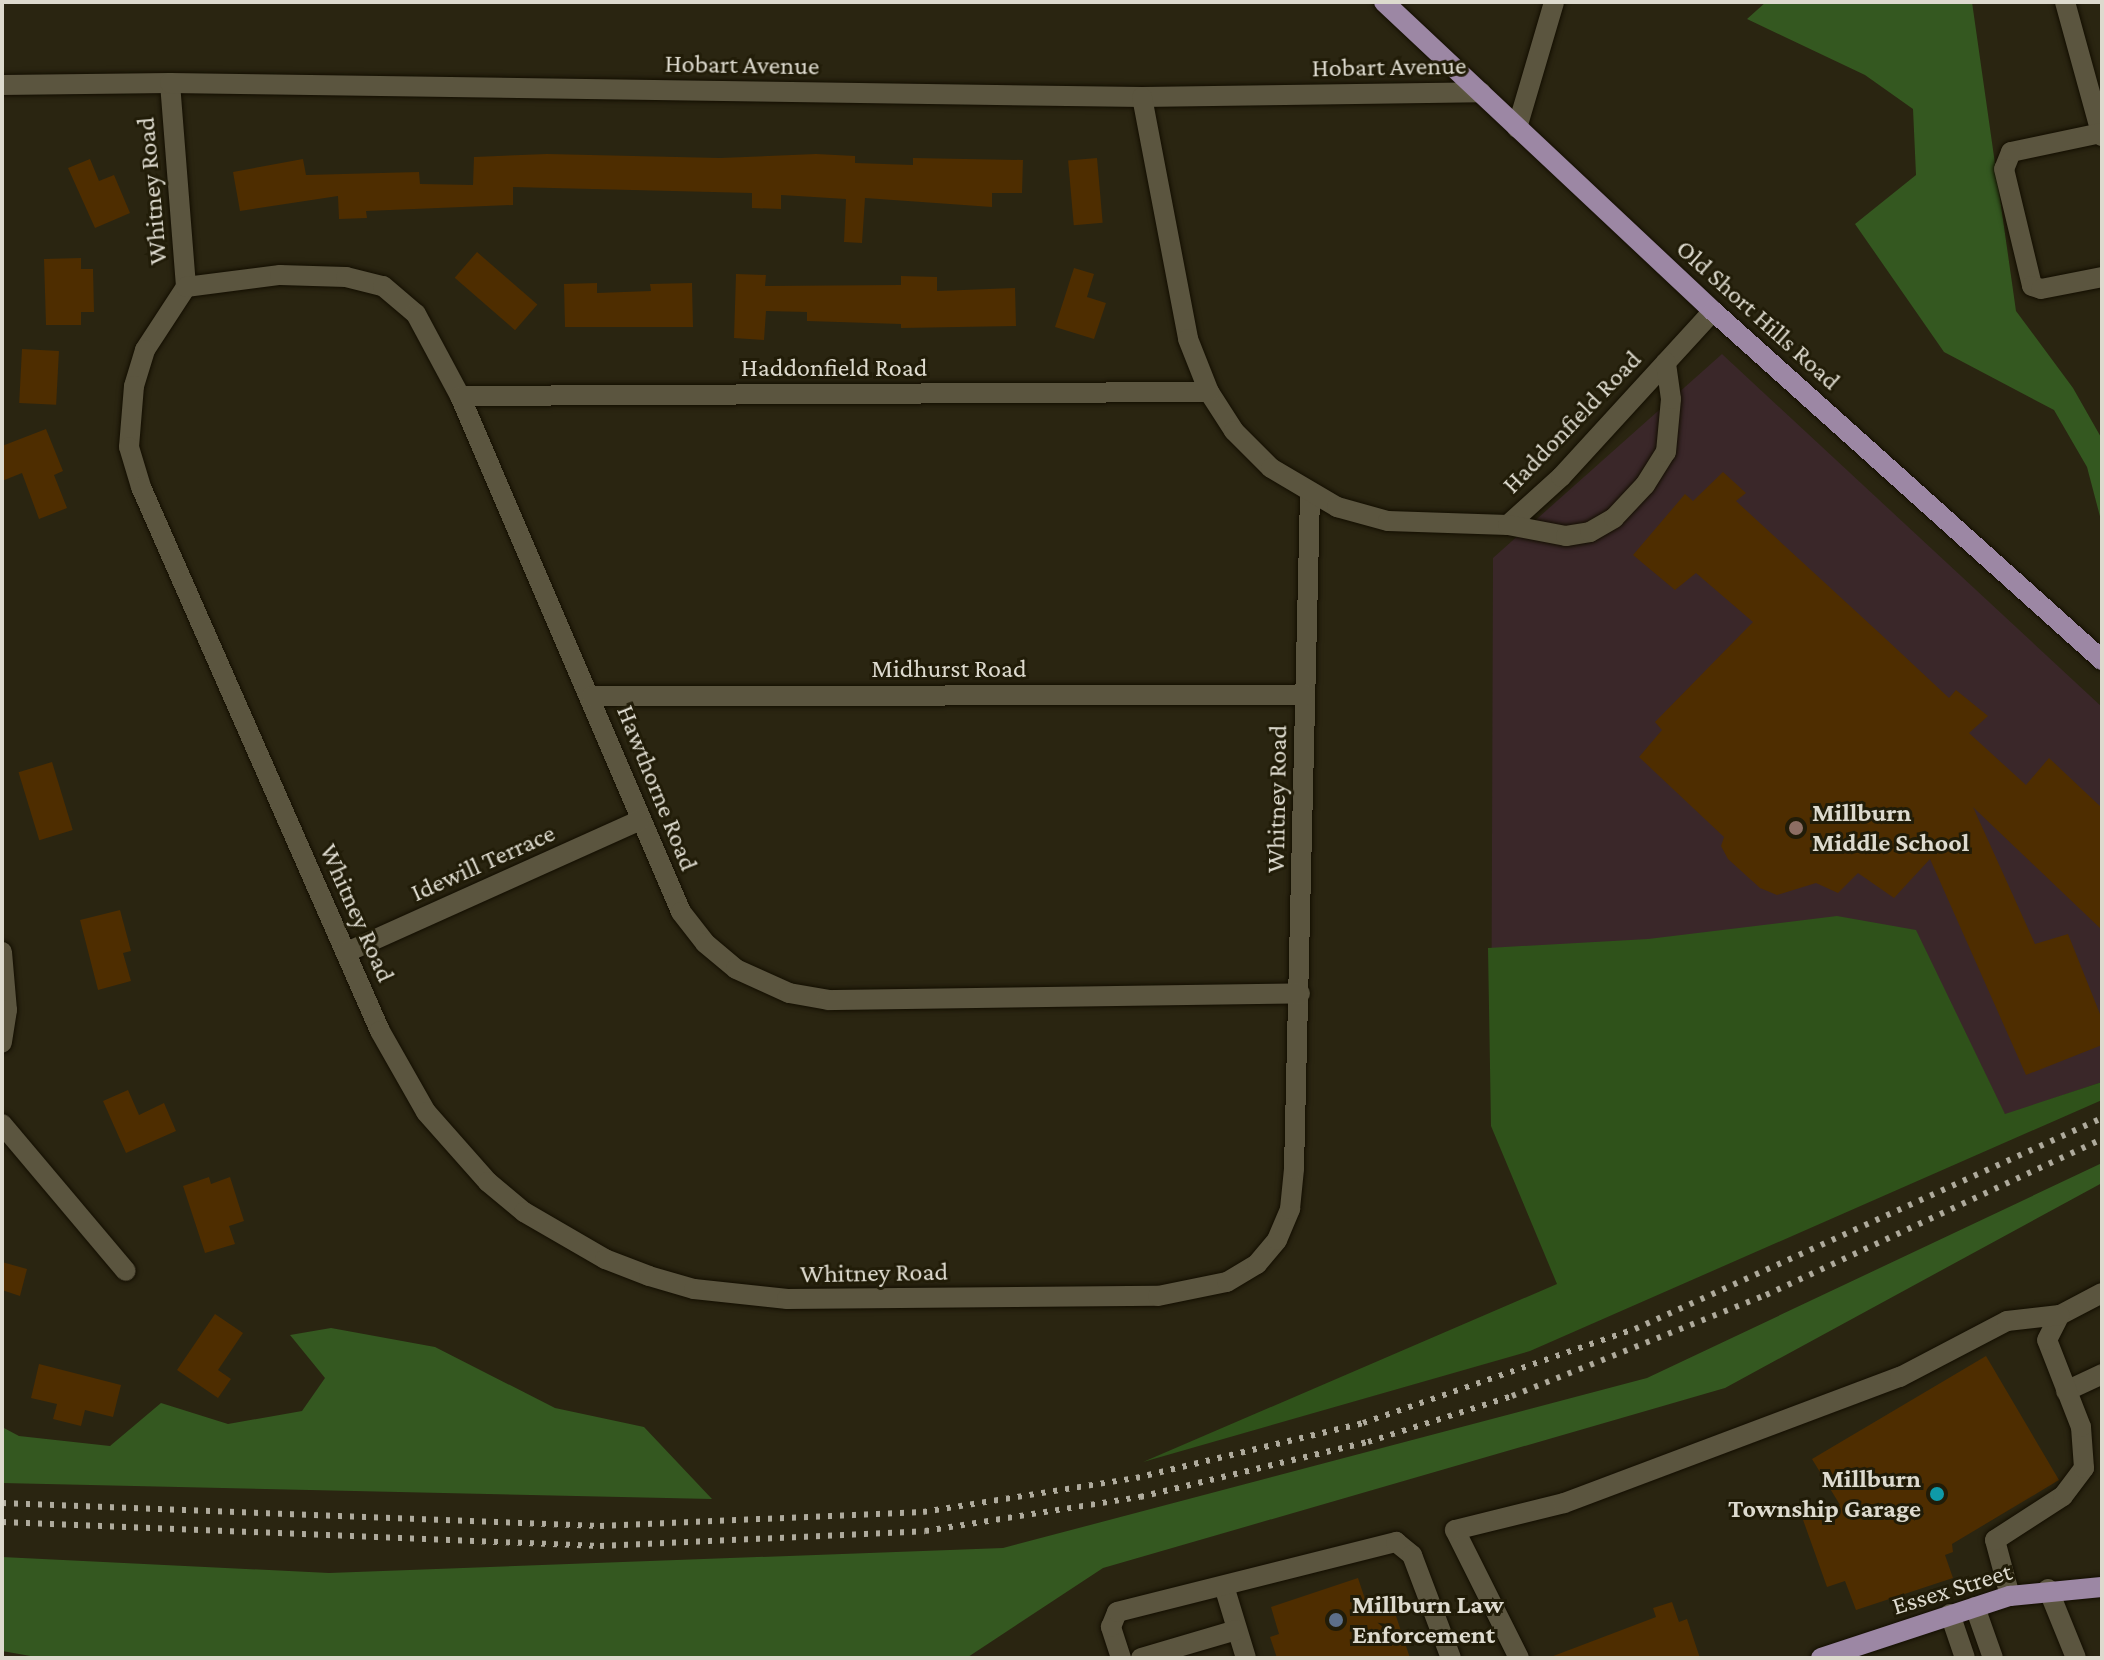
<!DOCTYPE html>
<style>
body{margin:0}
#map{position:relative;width:2104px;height:1660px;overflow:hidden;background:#2a2511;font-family:"Crimson Pro",serif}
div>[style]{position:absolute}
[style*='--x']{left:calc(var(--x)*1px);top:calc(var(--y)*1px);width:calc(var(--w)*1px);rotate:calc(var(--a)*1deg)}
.education>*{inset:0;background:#3a2729}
.green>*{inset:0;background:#2f521a}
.forest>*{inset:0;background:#345820}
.building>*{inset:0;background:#4e2d00;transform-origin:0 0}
.roads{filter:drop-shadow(0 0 2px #130e00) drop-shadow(0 0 2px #130e00)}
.minor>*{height:20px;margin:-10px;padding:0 10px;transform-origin:10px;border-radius:10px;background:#5b553f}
.major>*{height:20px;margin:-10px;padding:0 10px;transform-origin:10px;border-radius:10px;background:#9c87a4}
.rail>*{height:6px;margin-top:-3px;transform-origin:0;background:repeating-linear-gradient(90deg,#afab9d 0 4px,transparent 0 12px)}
.dots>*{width:22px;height:22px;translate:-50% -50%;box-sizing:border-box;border:4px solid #211c08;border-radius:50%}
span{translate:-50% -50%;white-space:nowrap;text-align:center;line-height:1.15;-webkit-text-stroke:6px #211c08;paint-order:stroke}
.street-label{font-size:26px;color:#dddace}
.poi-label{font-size:26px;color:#dddace;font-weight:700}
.left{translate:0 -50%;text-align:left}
.right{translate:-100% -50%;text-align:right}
.frame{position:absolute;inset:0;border:4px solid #dddace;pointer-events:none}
</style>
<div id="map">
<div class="education">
<i style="clip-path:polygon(1722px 354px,2102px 707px,2102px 1082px,2005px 1115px,1971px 1045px,1491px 1126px,1493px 558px)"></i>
</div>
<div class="green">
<i style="clip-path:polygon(1837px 916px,1916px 930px,2005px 1114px,2102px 1082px,2102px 1100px,1530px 1351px,1143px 1462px,1557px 1284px,1491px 1126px,1488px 948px,1648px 939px)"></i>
</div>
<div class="forest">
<i style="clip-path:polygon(1766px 2px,1972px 2px,2016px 311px,2073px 388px,2102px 439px,2102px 524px,2087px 467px,2054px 410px,1944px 352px,1855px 224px,1916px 175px,1913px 109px,1865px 75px,1747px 19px)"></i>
<i style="clip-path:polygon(2102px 1163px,2102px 1183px,1725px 1388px,1103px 1568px,968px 1657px,42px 1658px,2px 1651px,2px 1557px,329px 1573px,1003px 1548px,1647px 1378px)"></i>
<i style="clip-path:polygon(331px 1328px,435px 1347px,555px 1408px,644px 1427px,712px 1499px,2px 1483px,2px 1427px,19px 1436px,110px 1446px,161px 1403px,228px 1424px,302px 1411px,325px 1378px,290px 1335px)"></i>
</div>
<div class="building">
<i style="clip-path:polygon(547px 154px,720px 158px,816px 154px,855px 156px,855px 163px,913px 165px,913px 158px,1023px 160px,1022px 193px,992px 193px,992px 207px,865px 198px,862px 243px,844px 242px,846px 199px,781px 195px,781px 209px,752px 208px,752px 193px,513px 187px,513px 205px,366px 211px,367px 218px,339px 219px,338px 196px,240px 211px,233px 172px,303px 159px,306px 175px,419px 172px,420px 184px,473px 185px,474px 157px)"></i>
<i style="left:1097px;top:158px;width:65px;height:29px;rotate:85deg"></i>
<i style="clip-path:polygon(90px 159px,99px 181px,114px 175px,130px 213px,95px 228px,68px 168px)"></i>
<i style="left:477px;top:252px;width:80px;height:34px;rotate:41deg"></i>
<i style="clip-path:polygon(81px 258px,81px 269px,93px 269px,94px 312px,81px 312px,81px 325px,46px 325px,44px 259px)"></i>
<i style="clip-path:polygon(1074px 268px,1094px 274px,1087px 297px,1106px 303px,1094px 339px,1055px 327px)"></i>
<i style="clip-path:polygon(736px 274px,766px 275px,765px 286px,901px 285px,901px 276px,937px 277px,937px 291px,1015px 288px,1016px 326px,901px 328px,901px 324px,807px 321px,807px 312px,766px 311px,764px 340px,734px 338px)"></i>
<i style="clip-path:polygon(597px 283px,597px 293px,651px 291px,650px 284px,692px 283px,693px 327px,565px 327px,564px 284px)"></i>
<i style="left:22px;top:349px;width:37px;height:54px;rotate:3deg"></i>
<i style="clip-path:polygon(46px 429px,63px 471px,54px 475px,67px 508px,39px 519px,22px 473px,2px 481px,2px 446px)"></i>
<i style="clip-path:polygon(1723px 472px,1746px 493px,1736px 501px,1887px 640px,1949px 698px,1956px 690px,1988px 716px,1969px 733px,2026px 785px,2049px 758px,2102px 808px,2102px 930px,1973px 807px,2035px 944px,2068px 934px,2102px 1019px,2102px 1045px,2026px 1075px,1930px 859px,1894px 898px,1858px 873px,1838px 893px,1816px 883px,1777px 895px,1760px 888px,1728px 859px,1721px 846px,1724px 837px,1639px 757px,1662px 730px,1655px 722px,1753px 622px,1696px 573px,1675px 590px,1633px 555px,1685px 494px,1693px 501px)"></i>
<i style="left:52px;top:762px;width:71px;height:35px;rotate:73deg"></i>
<i style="clip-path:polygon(120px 910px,131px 951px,123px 953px,131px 981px,98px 990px,80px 920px)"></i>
<i style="clip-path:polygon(128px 1090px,139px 1115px,164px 1103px,176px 1131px,126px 1153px,103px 1101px)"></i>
<i style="clip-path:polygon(209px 1177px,211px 1184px,230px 1177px,244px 1221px,229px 1226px,235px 1244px,205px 1253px,183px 1186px)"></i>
<i style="clip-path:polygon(2px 1262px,27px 1269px,20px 1296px,2px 1290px)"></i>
<i style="clip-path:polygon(215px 1314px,243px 1333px,218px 1370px,231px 1379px,218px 1398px,177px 1370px)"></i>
<i style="clip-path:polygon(1986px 1356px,2059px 1480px,1952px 1544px,1953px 1552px,1945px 1555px,1953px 1578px,1856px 1610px,1845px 1581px,1827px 1587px,1802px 1517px,1840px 1505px,1812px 1459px)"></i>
<i style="clip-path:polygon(39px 1364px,121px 1385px,113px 1417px,85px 1410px,81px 1426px,53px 1419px,57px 1404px,31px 1398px)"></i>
<i style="clip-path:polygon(1358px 1578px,1367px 1605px,1390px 1598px,1410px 1658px,1277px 1658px,1270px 1637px,1279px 1634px,1271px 1607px)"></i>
<i style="clip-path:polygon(1672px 1602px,1679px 1622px,1687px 1619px,1700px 1658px,1548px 1658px,1656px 1617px,1653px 1608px)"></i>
</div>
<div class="roads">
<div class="minor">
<i style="--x:2065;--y:2;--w:139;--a:74.6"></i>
<i style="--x:170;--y:83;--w:205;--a:85.5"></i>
<i style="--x:186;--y:287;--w:75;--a:123.1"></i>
<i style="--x:145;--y:350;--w:38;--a:107"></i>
<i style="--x:134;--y:386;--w:61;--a:94.7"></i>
<i style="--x:129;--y:447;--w:42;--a:73.3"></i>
<i style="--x:141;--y:487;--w:594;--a:66.28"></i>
<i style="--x:380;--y:1031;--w:93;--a:60.4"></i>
<i style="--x:426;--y:1112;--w:94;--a:48.5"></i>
<i style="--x:488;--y:1182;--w:47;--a:39.8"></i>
<i style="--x:524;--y:1212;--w:94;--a:30.1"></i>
<i style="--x:605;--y:1259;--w:47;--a:21.1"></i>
<i style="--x:649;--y:1276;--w:47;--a:16.1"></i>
<i style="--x:694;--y:1289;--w:94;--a:6.1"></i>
<i style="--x:787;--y:1299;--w:371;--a:-0.5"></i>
<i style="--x:1158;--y:1296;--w:70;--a:-11.5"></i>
<i style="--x:1227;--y:1282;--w:35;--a:-31"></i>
<i style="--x:1257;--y:1264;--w:31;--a:-50"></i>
<i style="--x:1277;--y:1240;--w:34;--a:-67"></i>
<i style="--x:1290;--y:1209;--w:40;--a:-84.3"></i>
<i style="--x:1294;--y:1169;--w:675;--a:-88.64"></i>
<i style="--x:2;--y:85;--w:168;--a:-0.7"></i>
<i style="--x:170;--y:83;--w:972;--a:0.83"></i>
<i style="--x:1142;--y:97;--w:339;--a:-0.8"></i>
<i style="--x:1142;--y:97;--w:246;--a:79.2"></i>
<i style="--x:1188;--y:339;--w:57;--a:68.4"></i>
<i style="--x:1209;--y:392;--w:46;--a:57.3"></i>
<i style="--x:1234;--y:431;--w:52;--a:45"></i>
<i style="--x:1271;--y:468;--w:77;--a:30.6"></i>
<i style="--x:1337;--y:507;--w:53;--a:15.4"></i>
<i style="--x:1388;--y:521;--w:120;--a:1.9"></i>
<i style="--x:1508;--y:525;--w:72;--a:-42.2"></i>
<i style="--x:1561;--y:477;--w:225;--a:-47.5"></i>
<i style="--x:1517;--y:128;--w:131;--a:-73.6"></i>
<i style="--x:2101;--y:133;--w:92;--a:168.1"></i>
<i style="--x:2011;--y:152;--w:18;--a:112"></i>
<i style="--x:2004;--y:169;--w:120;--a:76.5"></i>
<i style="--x:2032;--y:286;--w:9;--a:18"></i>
<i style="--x:2041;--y:289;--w:62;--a:-11.1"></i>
<i style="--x:186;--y:287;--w:95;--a:-7.3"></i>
<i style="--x:280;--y:275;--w:66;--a:1.7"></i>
<i style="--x:346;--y:277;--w:38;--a:14"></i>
<i style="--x:383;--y:286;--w:43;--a:40.3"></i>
<i style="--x:416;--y:314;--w:93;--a:61.8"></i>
<i style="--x:460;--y:396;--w:561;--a:66.81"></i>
<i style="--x:681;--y:912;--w:39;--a:52"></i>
<i style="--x:705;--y:943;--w:40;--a:40"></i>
<i style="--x:736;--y:969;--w:58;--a:24.4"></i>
<i style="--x:789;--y:993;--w:40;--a:10"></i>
<i style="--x:828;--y:1000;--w:472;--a:-0.8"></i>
<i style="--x:460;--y:396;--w:749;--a:-0.31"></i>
<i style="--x:1508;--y:525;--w:59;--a:10.7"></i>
<i style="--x:1566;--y:536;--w:24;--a:-9"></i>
<i style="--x:1590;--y:532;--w:28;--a:-30"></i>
<i style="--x:1614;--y:518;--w:45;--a:-46.8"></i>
<i style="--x:1645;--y:485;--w:39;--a:-58"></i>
<i style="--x:1666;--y:452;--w:53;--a:-84.6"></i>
<i style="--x:1671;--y:399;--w:37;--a:-98"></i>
<i style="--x:592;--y:696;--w:713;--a:-0.08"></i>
<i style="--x:2;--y:952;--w:58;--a:85.1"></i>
<i style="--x:7;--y:1010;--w:33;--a:99"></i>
<i style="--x:347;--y:952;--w:320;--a:-24.2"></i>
<i style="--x:2;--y:1124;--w:192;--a:49.9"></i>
<i style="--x:2066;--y:1391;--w:40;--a:-25"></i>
<i style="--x:1224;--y:1586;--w:75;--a:73"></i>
<i style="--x:2048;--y:1589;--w:74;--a:67.9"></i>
<i style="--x:2010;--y:1596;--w:58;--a:-105"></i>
<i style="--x:1995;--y:1540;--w:81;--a:-32.9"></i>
<i style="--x:2063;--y:1496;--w:35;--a:-53"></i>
<i style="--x:2084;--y:1468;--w:41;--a:-94.2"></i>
<i style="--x:2081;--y:1427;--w:93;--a:-111.3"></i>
<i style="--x:2047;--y:1340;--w:28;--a:-63"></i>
<i style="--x:2060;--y:1315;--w:47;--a:-27.6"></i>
<i style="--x:1975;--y:1607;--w:54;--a:70.6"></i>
<i style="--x:1950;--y:1614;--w:46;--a:71.2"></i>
<i style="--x:1121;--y:1658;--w:33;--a:-108"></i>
<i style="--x:1111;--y:1627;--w:16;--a:-68"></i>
<i style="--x:1117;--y:1612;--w:288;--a:-14.1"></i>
<i style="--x:1396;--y:1542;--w:21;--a:39"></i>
<i style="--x:1412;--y:1555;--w:110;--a:69.3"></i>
<i style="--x:1141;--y:1658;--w:99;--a:-16.4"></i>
<i style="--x:1519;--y:1658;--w:143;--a:-116.6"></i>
<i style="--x:1455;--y:1530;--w:112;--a:-13.9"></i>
<i style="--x:1564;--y:1503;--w:359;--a:-20.6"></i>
<i style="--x:1900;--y:1377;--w:121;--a:-27.6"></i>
<i style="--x:2007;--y:1321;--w:53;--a:-6.5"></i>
</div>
<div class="major">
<i style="--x:1384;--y:2;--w:451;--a:43.2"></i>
<i style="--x:1713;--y:311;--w:523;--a:41.9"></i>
<i style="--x:1821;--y:1658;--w:199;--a:-18.2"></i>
<i style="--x:2010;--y:1596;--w:92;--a:-5.6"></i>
</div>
</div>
<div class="rail">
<i style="--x:2;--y:1503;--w:598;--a:2.2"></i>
<i style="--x:600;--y:1526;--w:323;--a:-2.5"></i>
<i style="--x:923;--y:1512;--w:216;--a:-9.1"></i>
<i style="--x:1136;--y:1478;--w:234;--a:-13.6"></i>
<i style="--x:1363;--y:1423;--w:288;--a:-19.1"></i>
<i style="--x:1635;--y:1329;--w:512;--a:-24.31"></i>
<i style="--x:2;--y:1522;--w:598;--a:2.3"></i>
<i style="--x:600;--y:1546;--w:325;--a:-2.6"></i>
<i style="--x:925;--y:1531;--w:218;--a:-9"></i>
<i style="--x:1140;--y:1497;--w:235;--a:-13.6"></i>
<i style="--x:1368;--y:1442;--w:151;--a:-17.7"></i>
<i style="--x:1512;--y:1396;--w:273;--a:-21.7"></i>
<i style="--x:1766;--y:1295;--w:370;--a:-24.9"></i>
</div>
<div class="dots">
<i style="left:1796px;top:828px;background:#8d6e63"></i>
<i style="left:1937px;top:1494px;background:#0f9aa8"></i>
<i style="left:1336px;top:1620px;background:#5c6f8a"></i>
</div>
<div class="street-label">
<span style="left:742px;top:65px;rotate:1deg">Hobart Avenue</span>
<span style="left:1389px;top:67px;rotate:-1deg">Hobart Avenue</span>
<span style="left:152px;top:191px;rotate:-95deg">Whitney Road</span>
<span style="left:1758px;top:315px;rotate:42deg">Old Short Hills Road</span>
<span style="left:834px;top:368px">Haddonfield Road</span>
<span style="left:1572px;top:422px;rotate:-46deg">Haddonfield Road</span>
<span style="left:949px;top:669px">Midhurst Road</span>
<span style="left:657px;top:788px;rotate:68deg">Hawthorne Road</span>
<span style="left:1277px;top:799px;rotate:-89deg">Whitney Road</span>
<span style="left:483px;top:863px;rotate:-24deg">Idewill Terrace</span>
<span style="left:357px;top:913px;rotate:66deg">Whitney Road</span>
<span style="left:874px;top:1273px;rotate:-1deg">Whitney Road</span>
<span style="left:1952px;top:1589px;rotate:-17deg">Essex Street</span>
</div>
<div class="poi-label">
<span class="left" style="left:1812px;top:828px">Millburn<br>Middle School</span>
<span class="right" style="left:1921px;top:1494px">Millburn<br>Township Garage</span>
<span class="left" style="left:1352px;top:1620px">Millburn Law<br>Enforcement</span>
</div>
<div class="frame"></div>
</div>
